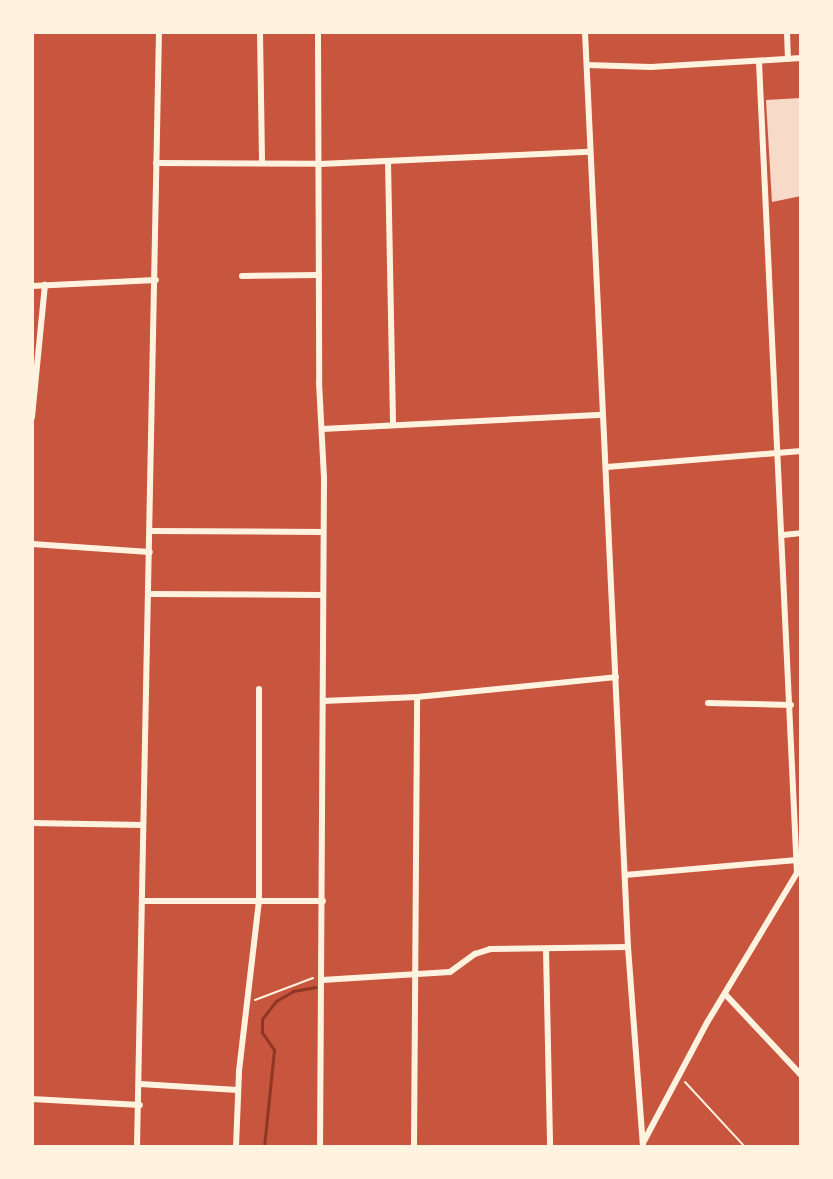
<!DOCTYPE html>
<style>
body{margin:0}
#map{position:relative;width:833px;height:1179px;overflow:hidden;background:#c8553d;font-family:"PT Sans",sans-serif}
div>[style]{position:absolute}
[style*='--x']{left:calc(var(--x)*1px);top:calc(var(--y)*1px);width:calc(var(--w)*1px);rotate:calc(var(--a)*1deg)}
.stream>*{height:3px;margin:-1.5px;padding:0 1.5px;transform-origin:1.5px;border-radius:1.5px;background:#8f3625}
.building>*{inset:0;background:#f7dbc8}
.path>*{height:2px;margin:-1px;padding:0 1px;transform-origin:1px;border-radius:1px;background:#fff3e0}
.minor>*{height:6px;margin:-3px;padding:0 3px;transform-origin:3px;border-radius:3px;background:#fff3e0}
span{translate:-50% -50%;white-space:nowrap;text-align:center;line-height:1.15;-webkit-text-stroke:7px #fff3e0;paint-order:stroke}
.frame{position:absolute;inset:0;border:34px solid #fff3e0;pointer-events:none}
</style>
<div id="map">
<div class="stream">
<i style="--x:264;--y:1147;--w:98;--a:-84.1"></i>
<i style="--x:274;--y:1050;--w:22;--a:-124"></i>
<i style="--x:262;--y:1032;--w:13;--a:-90"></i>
<i style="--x:262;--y:1019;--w:23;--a:-52"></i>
<i style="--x:276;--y:1001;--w:20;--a:-30"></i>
<i style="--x:293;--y:991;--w:23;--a:-10"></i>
</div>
<div class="building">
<i style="clip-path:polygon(801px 98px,801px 196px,772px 202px,766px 100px)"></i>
</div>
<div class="path">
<i style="--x:255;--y:1000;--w:62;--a:-20.8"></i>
<i style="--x:685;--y:1082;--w:88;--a:47.3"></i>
</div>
<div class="minor">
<i style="--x:260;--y:32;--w:131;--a:89.1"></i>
<i style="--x:318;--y:32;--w:350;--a:89.8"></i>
<i style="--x:319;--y:382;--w:96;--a:87"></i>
<i style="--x:324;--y:478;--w:669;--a:90.34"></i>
<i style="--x:585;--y:32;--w:916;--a:87.31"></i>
<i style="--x:628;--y:947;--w:201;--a:85.7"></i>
<i style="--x:787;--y:32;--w:27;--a:88"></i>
<i style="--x:759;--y:62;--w:812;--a:87.32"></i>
<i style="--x:587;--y:65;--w:64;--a:1.8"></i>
<i style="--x:651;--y:67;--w:150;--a:-3.4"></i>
<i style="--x:388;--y:161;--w:263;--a:88.9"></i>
<i style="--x:156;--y:163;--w:164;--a:0.3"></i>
<i style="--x:320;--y:164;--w:269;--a:-2.6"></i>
<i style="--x:242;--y:276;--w:77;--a:-0.7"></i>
<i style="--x:32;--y:286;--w:124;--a:-2.8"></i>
<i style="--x:32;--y:417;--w:133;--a:-84.4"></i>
<i style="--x:322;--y:429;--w:281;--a:-2.9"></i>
<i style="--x:607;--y:467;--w:195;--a:-4.7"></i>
<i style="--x:150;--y:531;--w:173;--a:0.3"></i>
<i style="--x:783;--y:535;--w:18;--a:-6"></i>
<i style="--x:32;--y:544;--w:118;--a:3.9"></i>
<i style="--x:149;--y:594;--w:174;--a:0.3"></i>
<i style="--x:323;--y:701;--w:94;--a:-2.4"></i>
<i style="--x:417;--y:697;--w:200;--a:-5.7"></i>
<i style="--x:708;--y:703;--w:83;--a:1.4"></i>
<i style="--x:32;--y:823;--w:111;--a:1"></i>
<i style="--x:625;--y:875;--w:173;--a:-5"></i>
<i style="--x:143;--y:901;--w:180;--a:0"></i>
<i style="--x:546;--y:950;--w:197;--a:88.8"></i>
<i style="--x:322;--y:980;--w:128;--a:-3.6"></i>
<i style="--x:450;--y:972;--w:31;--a:-36"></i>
<i style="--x:475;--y:954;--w:16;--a:-18"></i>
<i style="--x:490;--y:949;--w:138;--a:-0.8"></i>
<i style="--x:725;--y:994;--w:111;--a:46.8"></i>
<i style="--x:140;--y:1084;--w:98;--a:3.5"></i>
<i style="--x:32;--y:1099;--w:108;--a:3.2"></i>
<i style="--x:643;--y:1143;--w:138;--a:-62"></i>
<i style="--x:708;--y:1021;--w:175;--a:-59"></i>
<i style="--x:137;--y:1147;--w:1115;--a:-88.87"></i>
<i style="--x:236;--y:1147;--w:76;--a:-87.7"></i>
<i style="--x:239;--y:1071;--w:172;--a:-83.3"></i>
<i style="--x:259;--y:900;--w:211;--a:-90"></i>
<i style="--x:414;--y:1147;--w:450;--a:-89.6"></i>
</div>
<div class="frame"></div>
</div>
